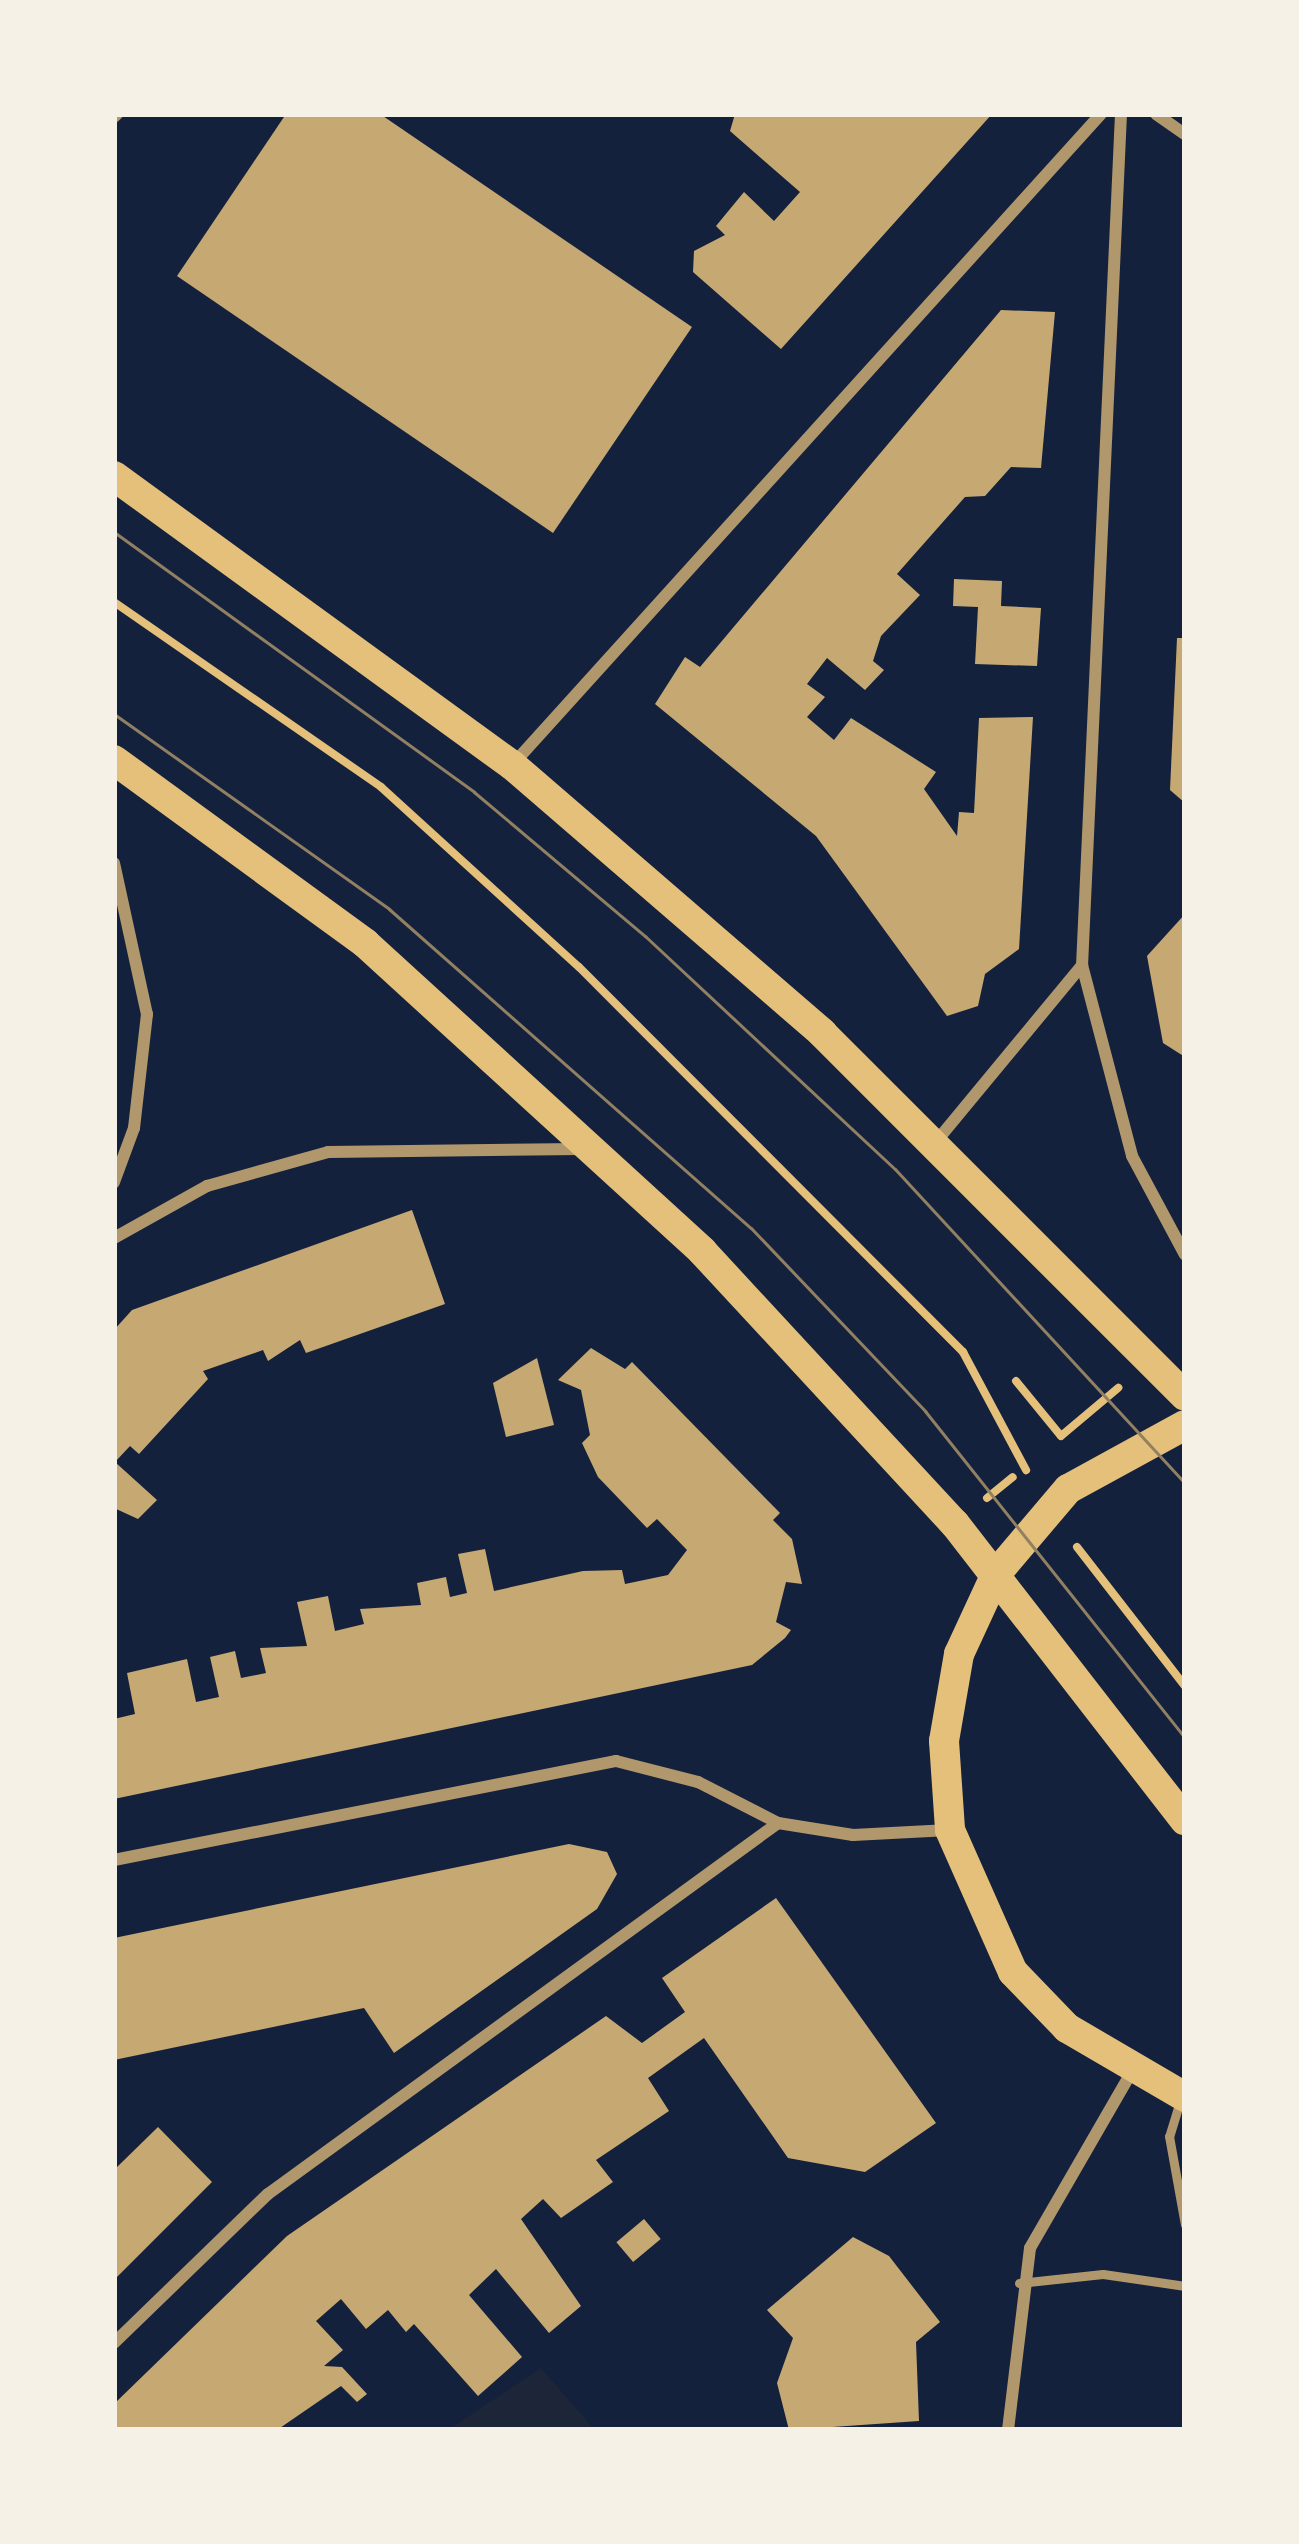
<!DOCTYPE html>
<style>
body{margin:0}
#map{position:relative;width:1299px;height:2544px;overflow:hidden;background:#14213d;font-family:Bitter,serif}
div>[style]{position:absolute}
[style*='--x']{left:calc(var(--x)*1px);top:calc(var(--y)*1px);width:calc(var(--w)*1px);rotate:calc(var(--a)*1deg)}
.green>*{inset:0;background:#1d2539}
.building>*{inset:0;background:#c6a872;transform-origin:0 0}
.path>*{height:8px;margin:-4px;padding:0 4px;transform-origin:4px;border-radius:4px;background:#e5c07b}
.service>*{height:9px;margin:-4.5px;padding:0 4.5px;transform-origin:4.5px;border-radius:4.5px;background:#b1986c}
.minor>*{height:12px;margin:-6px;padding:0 6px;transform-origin:6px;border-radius:6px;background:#b1986c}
.primary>*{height:30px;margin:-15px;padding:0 15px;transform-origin:15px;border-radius:15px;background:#e5c07b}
.tram>*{height:3px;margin:-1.5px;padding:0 1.5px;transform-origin:1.5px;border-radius:1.5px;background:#918062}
span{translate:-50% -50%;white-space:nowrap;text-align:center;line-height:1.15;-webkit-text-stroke:10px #f6f1e7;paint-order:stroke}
.frame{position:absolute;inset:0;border:117px solid #f6f1e7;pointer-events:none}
</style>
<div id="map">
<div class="green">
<i style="clip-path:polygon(541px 2368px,595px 2430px,448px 2430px)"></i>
</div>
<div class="building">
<i style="clip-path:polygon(286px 114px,380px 114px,692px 327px,553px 533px,177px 276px)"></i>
<i style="clip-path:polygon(735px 114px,992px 114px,781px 349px,693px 272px,694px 251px,725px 235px,716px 226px,744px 192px,774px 221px,800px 192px,730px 131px)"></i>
<i style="clip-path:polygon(1001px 310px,1055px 312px,1041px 468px,1011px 467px,985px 496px,965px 497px,897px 574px,920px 595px,881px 636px,873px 661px,884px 670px,865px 690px,827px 658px,807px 684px,825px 697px,807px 717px,834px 740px,851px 718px,936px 772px,924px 789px,957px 836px,959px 812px,974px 813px,979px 718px,1033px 717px,1019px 949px,985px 974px,978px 1006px,947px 1016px,816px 836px,655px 704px,685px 657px,700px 667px)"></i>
<i style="clip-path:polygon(954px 579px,1002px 581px,1001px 606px,1041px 608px,1037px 666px,975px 664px,978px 607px,953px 606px)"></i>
<i style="clip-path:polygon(1177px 638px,1185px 638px,1185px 803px,1170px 790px)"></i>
<i style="clip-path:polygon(1185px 914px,1185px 1057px,1163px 1043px,1147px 956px)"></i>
<i style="clip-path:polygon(412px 1210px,445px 1304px,306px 1353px,300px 1340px,268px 1361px,263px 1350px,203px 1371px,208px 1379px,139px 1454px,130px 1446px,115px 1462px,157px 1500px,138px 1519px,114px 1508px,114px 1330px,132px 1310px)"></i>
<i style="clip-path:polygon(591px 1348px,625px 1369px,632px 1362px,780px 1513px,773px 1520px,792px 1539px,802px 1584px,786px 1582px,776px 1622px,791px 1630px,785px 1638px,752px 1665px,114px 1799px,114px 1719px,135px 1714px,127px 1673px,187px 1659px,196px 1702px,219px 1697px,210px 1657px,235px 1651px,241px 1678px,266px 1673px,260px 1648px,307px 1646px,297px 1602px,328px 1596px,335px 1631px,364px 1624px,360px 1609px,421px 1605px,417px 1583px,446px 1577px,450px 1597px,467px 1593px,458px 1554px,485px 1549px,494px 1591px,583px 1571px,622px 1570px,625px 1584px,668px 1575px,687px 1550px,657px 1519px,647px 1528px,598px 1477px,582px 1443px,590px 1435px,581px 1390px,558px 1380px)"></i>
<i style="clip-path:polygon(537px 1358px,554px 1425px,506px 1437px,493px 1383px)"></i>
<i style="clip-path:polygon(569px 1844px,607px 1852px,617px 1874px,597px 1909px,394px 2053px,364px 2008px,114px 2060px,114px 1938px)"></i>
<i style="clip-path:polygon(776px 1898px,936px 2123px,865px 2172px,788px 2158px,704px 2038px,648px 2078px,669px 2111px,596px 2160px,613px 2182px,561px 2218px,543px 2199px,521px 2219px,581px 2306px,549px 2333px,496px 2269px,469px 2295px,522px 2357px,478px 2396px,414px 2324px,406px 2332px,388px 2310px,366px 2329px,341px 2299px,316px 2321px,343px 2350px,324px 2366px,342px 2367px,367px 2394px,357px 2402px,341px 2386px,277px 2430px,114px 2430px,114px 2404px,287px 2236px,606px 2016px,642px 2043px,685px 2012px,662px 1978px)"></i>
<i style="clip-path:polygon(158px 2127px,212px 2182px,114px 2280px,114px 2170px)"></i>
<i style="left:644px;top:2219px;width:26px;height:36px;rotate:50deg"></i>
<i style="clip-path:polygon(853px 2237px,889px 2256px,940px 2322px,916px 2342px,919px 2421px,789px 2430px,777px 2383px,793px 2338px,767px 2310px)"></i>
</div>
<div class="path">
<i style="--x:114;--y:602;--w:325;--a:34.7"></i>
<i style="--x:381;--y:787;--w:268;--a:42.3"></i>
<i style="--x:579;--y:967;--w:544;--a:45.07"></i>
<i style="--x:963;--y:1352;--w:134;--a:61.9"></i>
<i style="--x:1016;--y:1381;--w:71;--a:50.7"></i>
<i style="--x:1061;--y:1436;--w:75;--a:-40.1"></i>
<i style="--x:987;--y:1498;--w:33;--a:-39"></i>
<i style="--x:1077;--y:1547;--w:176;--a:52.2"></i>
</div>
<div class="service">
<i style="--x:1180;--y:2101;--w:37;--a:107"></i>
<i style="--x:1169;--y:2136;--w:90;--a:79.8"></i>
<i style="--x:1019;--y:2283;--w:84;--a:-6.1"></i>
<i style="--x:1103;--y:2274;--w:83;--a:8.3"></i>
</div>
<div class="minor">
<i style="--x:1121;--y:114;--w:852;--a:92.62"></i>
<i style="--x:1082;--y:965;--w:197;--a:75.3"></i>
<i style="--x:1132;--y:1156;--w:112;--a:61.8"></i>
<i style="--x:1156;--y:114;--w:35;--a:35"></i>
<i style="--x:114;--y:117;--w:4;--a:-45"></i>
<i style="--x:514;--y:763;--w:875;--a:-47.87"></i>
<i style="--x:114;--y:863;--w:155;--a:77.7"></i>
<i style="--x:147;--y:1014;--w:115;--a:96.5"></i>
<i style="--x:134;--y:1128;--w:58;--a:110.3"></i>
<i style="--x:935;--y:1143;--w:231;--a:-50.4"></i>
<i style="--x:114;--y:1238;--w:107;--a:-29.2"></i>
<i style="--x:207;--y:1186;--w:126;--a:-15.7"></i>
<i style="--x:328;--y:1152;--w:253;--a:-0.7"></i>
<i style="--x:114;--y:1860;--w:512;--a:-11.16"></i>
<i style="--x:616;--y:1761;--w:85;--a:14.4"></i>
<i style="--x:698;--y:1782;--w:90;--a:27.1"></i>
<i style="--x:778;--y:1823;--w:76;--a:9.1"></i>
<i style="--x:853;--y:1835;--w:96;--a:-3"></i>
<i style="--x:114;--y:2343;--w:214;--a:-44.1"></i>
<i style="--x:268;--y:2194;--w:631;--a:-36.03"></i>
<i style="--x:1008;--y:2430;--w:183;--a:-83.1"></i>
<i style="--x:1030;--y:2248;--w:202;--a:-60"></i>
</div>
<div class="primary">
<i style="--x:114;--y:476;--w:492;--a:36"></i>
<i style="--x:512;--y:765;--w:410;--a:40.8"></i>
<i style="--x:822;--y:1033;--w:513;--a:45"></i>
<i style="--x:114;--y:760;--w:311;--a:36.1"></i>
<i style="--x:365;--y:943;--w:457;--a:42.4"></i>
<i style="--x:702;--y:1251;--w:372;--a:47.2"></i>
<i style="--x:955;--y:1524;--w:375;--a:52.2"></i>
<i style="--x:1185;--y:1425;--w:133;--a:151.3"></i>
<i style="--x:1068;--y:1489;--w:111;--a:130.3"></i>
<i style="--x:996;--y:1574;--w:88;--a:114.8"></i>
<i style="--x:959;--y:1654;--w:88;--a:99.8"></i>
<i style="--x:944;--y:1741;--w:89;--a:86.1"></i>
<i style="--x:950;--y:1830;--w:155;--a:66.1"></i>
<i style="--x:1013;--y:1972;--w:78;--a:46"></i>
<i style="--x:1067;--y:2028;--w:137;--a:30.3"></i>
</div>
<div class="tram">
<i style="--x:114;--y:532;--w:444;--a:35.8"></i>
<i style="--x:474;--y:792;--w:224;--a:40.1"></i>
<i style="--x:645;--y:936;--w:342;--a:43"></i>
<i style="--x:895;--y:1169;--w:427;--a:47.3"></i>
<i style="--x:114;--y:714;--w:337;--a:35.3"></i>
<i style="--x:389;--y:909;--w:482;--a:41.4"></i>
<i style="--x:751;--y:1228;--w:253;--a:46.4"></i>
<i style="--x:925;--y:1411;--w:418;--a:51.5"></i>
</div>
<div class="frame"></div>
</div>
